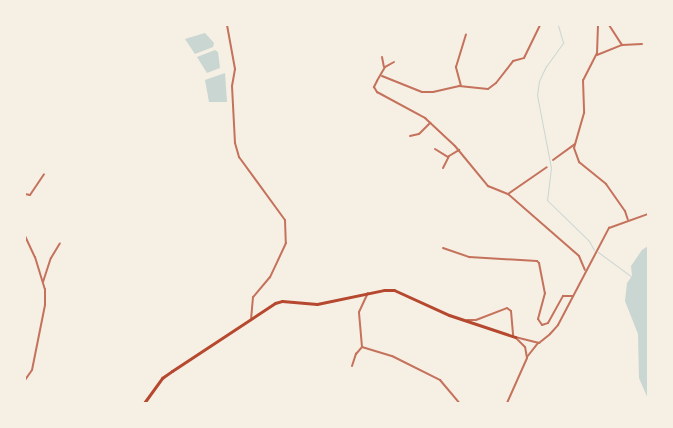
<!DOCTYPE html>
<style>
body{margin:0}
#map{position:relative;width:673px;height:428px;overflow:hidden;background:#f6efe4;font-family:Barlow,sans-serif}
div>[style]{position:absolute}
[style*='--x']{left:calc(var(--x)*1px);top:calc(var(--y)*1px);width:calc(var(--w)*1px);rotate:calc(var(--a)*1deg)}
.water>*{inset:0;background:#c9d6d2}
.stream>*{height:1px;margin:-0.5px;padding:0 0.5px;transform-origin:0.5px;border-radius:0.5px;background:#c9d6d2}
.minor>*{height:2px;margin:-1px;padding:0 1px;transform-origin:1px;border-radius:1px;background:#c5725c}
.tertiary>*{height:2px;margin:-1px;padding:0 1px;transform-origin:1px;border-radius:1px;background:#c5725c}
.primary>*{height:3px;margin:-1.5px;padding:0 1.5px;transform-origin:1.5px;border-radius:1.5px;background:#b5482f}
span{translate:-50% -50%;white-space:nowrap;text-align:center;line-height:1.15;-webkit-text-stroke:3.5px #f6efe4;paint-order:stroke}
.frame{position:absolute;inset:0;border:26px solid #f6efe4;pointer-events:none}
</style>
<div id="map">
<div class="water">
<i style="clip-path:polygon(205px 33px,214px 43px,213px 47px,195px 54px,185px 39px)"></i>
<i style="clip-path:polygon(215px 50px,218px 52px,220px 68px,207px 73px,197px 57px)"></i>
<i style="clip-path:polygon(225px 73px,227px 102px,209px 102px,205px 80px)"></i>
<i style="clip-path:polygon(648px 246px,648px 399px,639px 378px,638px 334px,625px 301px,627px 283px,632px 276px,631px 266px,642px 250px)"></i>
</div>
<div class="stream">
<i style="--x:558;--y:25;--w:19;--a:74"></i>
<i style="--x:563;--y:43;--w:29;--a:126"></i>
<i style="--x:546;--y:66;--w:17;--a:115"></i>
<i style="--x:539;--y:81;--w:14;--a:98"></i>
<i style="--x:537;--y:95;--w:74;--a:79.1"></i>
<i style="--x:551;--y:168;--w:32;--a:97"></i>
<i style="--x:547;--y:200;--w:59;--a:44.3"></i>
<i style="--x:589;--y:241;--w:10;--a:61"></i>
<i style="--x:598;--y:252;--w:42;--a:36.3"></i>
</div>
<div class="minor">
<i style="--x:227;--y:25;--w:45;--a:79.7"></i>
<i style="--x:235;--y:69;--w:17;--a:100"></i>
<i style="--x:232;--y:86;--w:57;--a:87"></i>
<i style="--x:235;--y:143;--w:15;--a:74"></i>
<i style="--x:239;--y:157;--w:78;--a:53.9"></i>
<i style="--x:285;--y:220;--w:23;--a:88"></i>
<i style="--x:286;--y:243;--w:38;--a:115"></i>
<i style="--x:270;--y:277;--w:26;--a:130"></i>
<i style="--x:253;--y:297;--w:21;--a:95"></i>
<i style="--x:598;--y:25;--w:28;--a:92"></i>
<i style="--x:597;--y:53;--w:30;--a:117"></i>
<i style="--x:583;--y:80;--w:33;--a:88"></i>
<i style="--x:584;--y:113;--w:36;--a:106"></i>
<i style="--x:574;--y:148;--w:15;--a:70"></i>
<i style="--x:579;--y:162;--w:35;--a:39"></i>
<i style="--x:606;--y:184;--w:33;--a:55"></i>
<i style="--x:625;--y:211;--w:9;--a:72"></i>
<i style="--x:609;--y:25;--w:24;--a:57"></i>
<i style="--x:597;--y:55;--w:27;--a:-22"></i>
<i style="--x:622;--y:45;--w:20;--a:-3"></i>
<i style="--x:382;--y:57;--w:10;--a:79"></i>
<i style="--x:394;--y:62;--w:10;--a:151"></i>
<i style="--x:385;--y:67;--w:16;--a:120"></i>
<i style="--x:377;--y:81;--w:7;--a:117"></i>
<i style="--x:374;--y:87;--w:6;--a:59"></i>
<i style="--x:377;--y:92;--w:55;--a:28.4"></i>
<i style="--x:425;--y:118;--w:41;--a:43"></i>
<i style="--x:455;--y:146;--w:52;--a:50.5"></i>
<i style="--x:488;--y:186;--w:22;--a:22"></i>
<i style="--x:508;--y:194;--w:47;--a:-34.7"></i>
<i style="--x:382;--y:76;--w:43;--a:21.8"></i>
<i style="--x:422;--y:92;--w:11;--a:0"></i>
<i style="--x:433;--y:92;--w:27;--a:-13"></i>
<i style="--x:459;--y:86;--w:29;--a:6"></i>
<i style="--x:488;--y:89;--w:10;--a:-37"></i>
<i style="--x:496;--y:83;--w:28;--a:-52"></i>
<i style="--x:513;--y:61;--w:11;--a:-15"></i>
<i style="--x:524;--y:58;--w:37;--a:-64"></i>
<i style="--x:461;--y:86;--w:20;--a:-105"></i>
<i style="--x:456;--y:67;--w:34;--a:-73"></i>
<i style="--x:410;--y:136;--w:9;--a:-13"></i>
<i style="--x:419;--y:134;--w:16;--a:-45"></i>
<i style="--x:435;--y:149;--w:15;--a:32"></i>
<i style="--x:553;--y:160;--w:27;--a:-36"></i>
<i style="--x:443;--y:168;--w:13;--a:-63"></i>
<i style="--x:449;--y:156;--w:12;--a:-31"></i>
<i style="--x:25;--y:194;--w:5;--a:11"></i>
<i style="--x:30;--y:195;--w:25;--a:-56"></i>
<i style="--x:508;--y:194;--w:94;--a:41.1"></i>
<i style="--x:579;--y:256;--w:15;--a:67"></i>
<i style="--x:25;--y:236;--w:23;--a:65"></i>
<i style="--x:35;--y:257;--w:34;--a:73"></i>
<i style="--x:45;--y:289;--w:16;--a:90"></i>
<i style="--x:45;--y:305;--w:66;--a:101.3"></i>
<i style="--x:32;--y:370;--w:12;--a:125"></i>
<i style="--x:443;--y:248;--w:28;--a:19"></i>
<i style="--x:469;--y:257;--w:68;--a:3.4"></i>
<i style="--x:537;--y:261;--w:3;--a:45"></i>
<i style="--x:539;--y:263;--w:31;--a:79"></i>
<i style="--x:545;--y:293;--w:27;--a:105"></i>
<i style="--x:538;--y:319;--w:7;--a:56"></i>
<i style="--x:542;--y:325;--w:6;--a:-18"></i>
<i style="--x:548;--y:323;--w:31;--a:-61"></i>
<i style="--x:563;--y:296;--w:10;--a:0"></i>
<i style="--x:43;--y:282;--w:25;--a:-72"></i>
<i style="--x:51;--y:258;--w:17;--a:-59"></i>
<i style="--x:467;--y:320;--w:9;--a:0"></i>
<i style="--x:476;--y:320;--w:33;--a:-21"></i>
<i style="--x:507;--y:308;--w:5;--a:37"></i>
<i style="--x:511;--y:311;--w:25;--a:85"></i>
<i style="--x:362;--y:347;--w:31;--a:17"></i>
<i style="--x:392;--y:356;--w:54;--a:26.6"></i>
<i style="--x:440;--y:380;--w:30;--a:50"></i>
<i style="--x:352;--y:366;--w:13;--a:-72"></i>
<i style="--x:356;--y:354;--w:9;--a:-49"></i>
<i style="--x:362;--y:347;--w:35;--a:-95"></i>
<i style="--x:359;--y:312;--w:21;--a:-65"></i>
</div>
<div class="tertiary">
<i style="--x:527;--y:357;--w:18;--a:-52"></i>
<i style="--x:507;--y:403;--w:49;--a:-66"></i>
<i style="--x:527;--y:358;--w:11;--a:-100"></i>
<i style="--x:525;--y:347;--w:14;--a:-135"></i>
<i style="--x:515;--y:337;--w:25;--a:14"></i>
<i style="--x:539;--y:343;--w:14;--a:-39"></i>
<i style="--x:550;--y:334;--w:12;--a:-48"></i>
<i style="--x:558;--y:325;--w:110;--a:-62.3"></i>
<i style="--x:609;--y:228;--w:41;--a:-19.7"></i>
</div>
<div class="primary">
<i style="--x:144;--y:403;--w:31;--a:-54"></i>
<i style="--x:162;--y:378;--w:12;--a:-35"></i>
<i style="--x:172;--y:371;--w:123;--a:-33.4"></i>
<i style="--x:275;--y:303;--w:7;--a:-16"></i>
<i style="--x:282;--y:301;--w:35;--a:5"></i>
<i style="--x:317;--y:304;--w:68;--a:-11.8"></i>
<i style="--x:384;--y:290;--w:10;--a:0"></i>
<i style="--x:394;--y:290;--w:60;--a:24.4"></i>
<i style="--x:449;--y:315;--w:70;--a:18.4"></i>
</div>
<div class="frame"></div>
</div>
